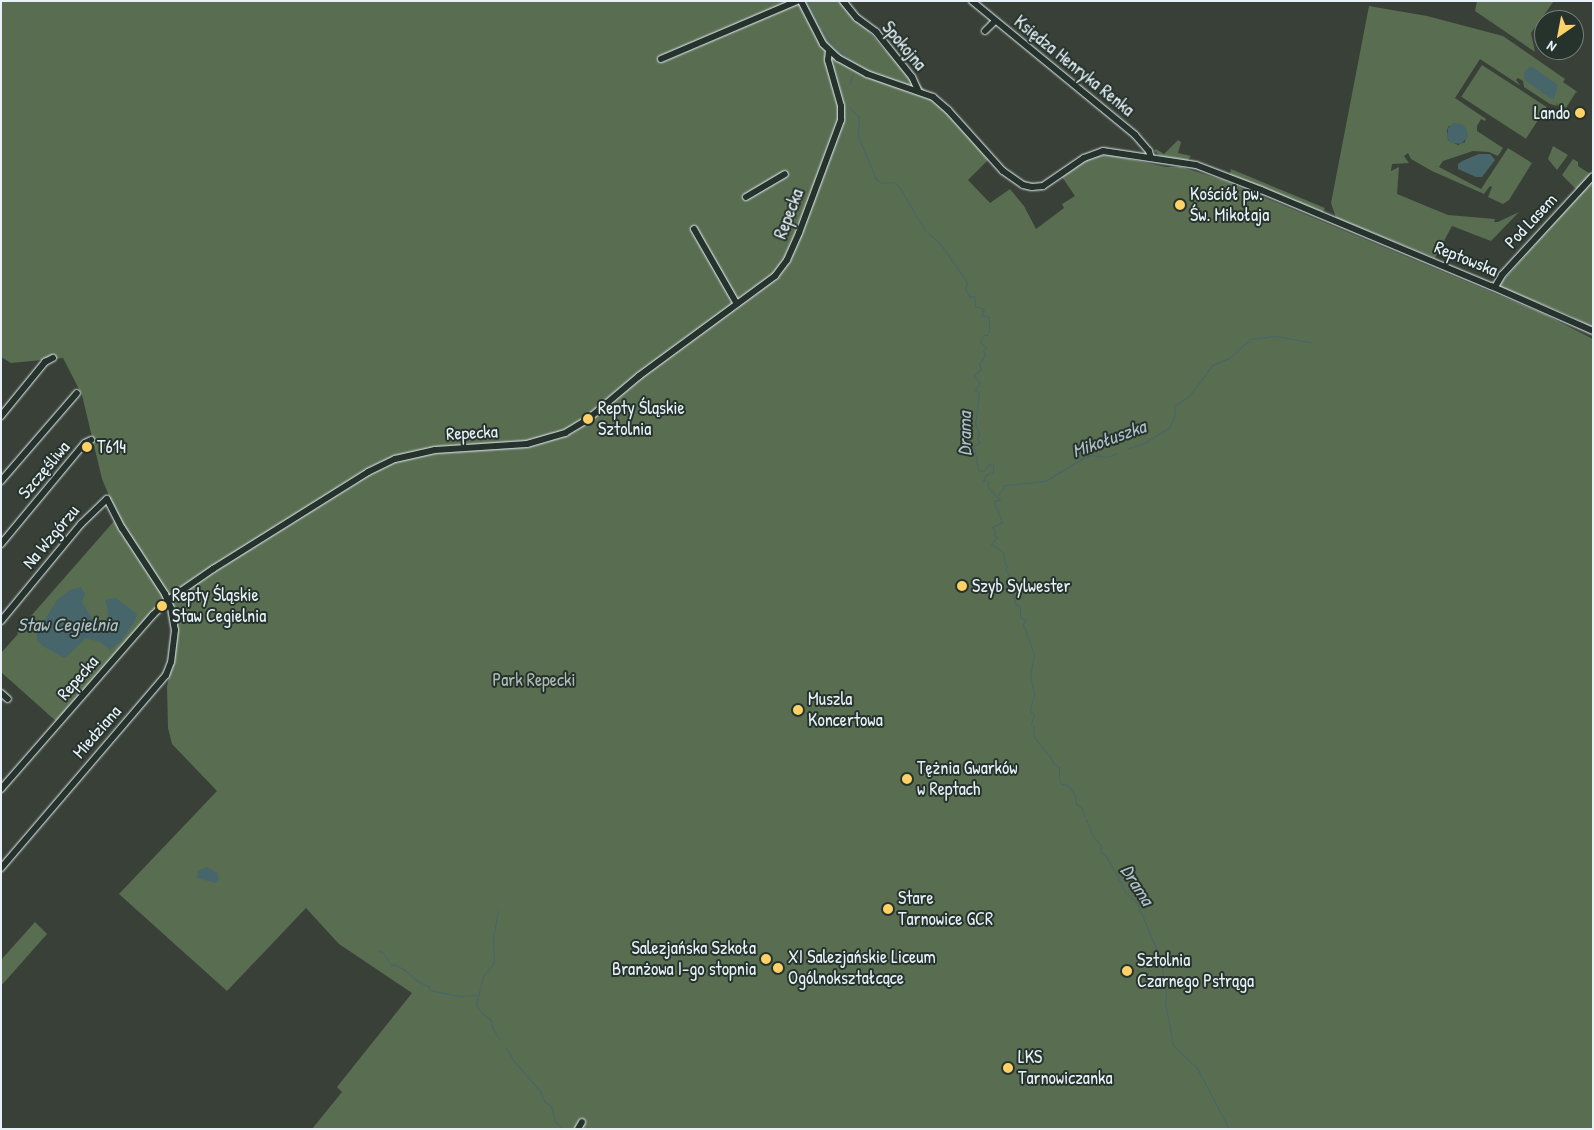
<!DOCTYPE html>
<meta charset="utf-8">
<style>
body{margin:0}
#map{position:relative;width:1594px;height:1130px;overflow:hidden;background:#394037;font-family:"Patrick Hand",sans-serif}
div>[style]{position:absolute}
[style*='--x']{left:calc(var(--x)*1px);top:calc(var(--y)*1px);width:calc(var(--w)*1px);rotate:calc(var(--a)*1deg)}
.green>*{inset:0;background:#596d51;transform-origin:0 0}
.water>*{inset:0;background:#46666c}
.stream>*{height:1px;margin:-0.5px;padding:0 0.5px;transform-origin:0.5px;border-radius:0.5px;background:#46666c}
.roads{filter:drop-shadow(0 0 1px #e8f1f8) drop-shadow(0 0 1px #e8f1f8)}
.minor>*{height:6px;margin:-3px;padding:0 3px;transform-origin:3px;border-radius:3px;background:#26332d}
.dots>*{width:14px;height:14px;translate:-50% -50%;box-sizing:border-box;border:2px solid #26332d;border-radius:50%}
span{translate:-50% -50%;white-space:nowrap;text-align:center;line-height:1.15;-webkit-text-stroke:4px #26332d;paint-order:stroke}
.street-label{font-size:18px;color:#e8f1f8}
.poi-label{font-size:18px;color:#e8f1f8}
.right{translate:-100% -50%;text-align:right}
.left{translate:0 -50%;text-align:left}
.park-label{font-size:18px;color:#afbcb5}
.water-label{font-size:19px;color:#afc0c7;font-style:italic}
.frame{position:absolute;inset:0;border:2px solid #e8f1f8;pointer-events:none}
.north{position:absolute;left:1534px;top:10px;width:50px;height:50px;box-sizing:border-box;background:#26332d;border:1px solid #747f7e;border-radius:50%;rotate:213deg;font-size:14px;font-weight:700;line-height:20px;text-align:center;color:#e8f1f8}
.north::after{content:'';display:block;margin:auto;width:18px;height:22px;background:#ffd166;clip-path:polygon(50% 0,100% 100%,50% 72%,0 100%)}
</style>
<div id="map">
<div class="green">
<i style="clip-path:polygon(1px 1px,843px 1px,883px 48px,943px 108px,989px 159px,968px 180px,990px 203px,1010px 189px,1024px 206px,1036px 229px,1064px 208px,1062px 204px,1075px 196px,1062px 177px,1083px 162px,1097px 156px,1111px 155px,1166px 167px,1181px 167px,1220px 179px,1544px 314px,1593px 339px,1593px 1129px,312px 1129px,342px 1092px,337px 1087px,412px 993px,339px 944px,306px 908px,227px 991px,119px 894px,217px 791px,172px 744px,168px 728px,167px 687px,173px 655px,172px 603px,169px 595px,57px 722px,1px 672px,1px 653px,18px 634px,17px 632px,115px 520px,119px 519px,102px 479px,82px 395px,63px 358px,11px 363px,1px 357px)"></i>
<i style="clip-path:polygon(1477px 1px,1554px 1px,1531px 33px,1535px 52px,1475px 11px)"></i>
<i style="clip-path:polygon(evenodd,1369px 6px,1427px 16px,1503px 36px,1565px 79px,1563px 82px,1579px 93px,1576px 92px,1566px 108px,1563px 106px,1562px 103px,1562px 106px,1558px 106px,1556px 102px,1557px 106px,1550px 104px,1524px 87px,1523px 81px,1518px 78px,1516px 80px,1521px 86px,1480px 59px,1455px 98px,1486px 119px,1485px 121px,1481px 119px,1477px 126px,1477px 131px,1503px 148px,1498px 156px,1489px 152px,1473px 151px,1443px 161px,1439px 167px,1481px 189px,1508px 148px,1532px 163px,1509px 200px,1503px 204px,1488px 197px,1492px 187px,1490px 186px,1484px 194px,1432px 171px,1411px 159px,1408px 153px,1404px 156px,1409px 163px,1392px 164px,1391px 171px,1399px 167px,1397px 194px,1448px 215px,1495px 219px,1494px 222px,1498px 222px,1519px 212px,1491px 241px,1452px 226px,1435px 258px,1336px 218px,1331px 203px,1369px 6px,1449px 126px,1467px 130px,1465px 142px,1458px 145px,1448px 140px,1447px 130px,1449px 126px)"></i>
<i style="left:1482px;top:65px;width:77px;height:38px;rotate:33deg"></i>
<i style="clip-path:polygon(1178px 140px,1181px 142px,1178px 153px,1191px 156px,1187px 161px,1163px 158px,1154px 151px,1156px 149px,1164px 154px)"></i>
<i style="clip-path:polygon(1553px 146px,1568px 155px,1557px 170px,1548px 159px)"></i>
<i style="clip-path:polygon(1573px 159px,1578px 162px,1578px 166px,1592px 175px,1577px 190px,1562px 175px)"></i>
<i style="clip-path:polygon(1231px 169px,1325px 208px,1323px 212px,1306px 206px,1230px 175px)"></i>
<i style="clip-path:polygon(1593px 179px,1593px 328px,1571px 316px,1498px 286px)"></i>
<i style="clip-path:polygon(35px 922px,47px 934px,1px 986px,1px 960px)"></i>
</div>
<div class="water">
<i style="clip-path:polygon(1531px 66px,1558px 85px,1554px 99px,1550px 98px,1525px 80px,1524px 73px)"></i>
<i style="clip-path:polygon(1454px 123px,1462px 124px,1467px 130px,1468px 137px,1461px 144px,1451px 143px,1447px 138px,1448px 128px)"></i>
<i style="clip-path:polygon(1479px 154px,1490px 154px,1495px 160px,1482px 177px,1476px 177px,1458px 169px,1458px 164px,1462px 161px)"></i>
<i style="clip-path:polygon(81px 587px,85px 594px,82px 602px,95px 624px,101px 627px,107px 623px,108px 611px,105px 600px,116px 598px,137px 614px,135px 621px,121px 641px,110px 650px,100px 642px,86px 638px,65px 658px,44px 647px,38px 641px,36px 634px,57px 600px,70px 590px)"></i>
<i style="clip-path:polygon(207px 867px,217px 873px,219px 879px,216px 883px,197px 878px,198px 871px)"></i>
</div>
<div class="stream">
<i style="--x:807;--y:1;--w:28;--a:63"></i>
<i style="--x:822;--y:30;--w:22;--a:54"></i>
<i style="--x:835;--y:48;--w:22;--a:39"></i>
<i style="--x:849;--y:84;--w:11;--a:-68"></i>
<i style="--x:843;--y:96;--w:1;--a:-45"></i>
<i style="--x:849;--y:107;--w:14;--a:45"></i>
<i style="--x:859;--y:117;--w:19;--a:93"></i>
<i style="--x:858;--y:136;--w:47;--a:67.3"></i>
<i style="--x:876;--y:179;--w:7;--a:34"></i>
<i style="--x:882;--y:183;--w:12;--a:-5"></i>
<i style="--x:894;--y:182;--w:8;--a:45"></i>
<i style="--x:900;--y:188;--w:48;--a:59.7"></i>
<i style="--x:924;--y:229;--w:23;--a:43"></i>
<i style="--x:941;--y:245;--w:45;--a:54.9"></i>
<i style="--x:967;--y:282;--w:7;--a:106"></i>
<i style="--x:965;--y:289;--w:9;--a:58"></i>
<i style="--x:970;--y:297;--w:4;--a:-14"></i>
<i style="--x:974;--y:296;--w:10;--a:84"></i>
<i style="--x:975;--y:306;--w:9;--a:18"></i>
<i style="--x:984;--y:309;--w:7;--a:117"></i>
<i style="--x:981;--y:315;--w:8;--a:14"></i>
<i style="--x:989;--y:317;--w:14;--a:90"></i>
<i style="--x:989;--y:331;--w:4;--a:117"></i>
<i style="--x:987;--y:335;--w:4;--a:180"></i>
<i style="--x:983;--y:335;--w:8;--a:113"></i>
<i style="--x:980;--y:342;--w:8;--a:40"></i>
<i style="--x:986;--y:347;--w:5;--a:127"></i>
<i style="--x:983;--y:351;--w:4;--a:63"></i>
<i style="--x:985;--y:355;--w:11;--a:124"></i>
<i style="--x:979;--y:364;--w:5;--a:68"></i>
<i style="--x:981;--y:369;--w:9;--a:139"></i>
<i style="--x:974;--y:375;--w:10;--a:53"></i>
<i style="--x:980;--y:383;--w:9;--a:126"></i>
<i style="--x:975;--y:390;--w:4;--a:27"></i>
<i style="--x:979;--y:392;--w:31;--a:97"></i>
<i style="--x:975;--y:423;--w:12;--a:70"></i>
<i style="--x:979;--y:434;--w:5;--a:112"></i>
<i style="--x:977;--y:439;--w:4;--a:56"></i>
<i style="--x:979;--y:442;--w:7;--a:135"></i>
<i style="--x:974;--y:447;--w:23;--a:80"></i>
<i style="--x:978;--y:470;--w:6;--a:9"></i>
<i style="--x:984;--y:471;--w:9;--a:-54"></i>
<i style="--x:989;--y:464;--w:4;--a:27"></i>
<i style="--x:993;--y:466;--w:6;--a:90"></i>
<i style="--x:993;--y:472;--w:8;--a:157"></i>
<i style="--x:986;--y:475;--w:6;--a:121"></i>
<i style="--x:983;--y:480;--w:6;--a:18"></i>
<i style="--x:989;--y:482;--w:4;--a:117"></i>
<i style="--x:987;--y:486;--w:19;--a:47"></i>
<i style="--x:1000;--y:500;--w:4;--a:180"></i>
<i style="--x:996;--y:500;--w:4;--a:124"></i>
<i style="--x:994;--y:503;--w:21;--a:67"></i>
<i style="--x:1002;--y:522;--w:11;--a:153"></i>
<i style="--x:992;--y:527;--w:5;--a:53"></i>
<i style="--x:995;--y:531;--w:4;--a:104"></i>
<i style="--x:994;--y:535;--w:4;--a:34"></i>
<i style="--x:997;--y:537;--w:9;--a:131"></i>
<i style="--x:991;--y:544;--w:14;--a:34"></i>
<i style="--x:1003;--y:552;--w:10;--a:84"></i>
<i style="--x:1004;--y:562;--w:5;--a:53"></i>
<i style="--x:1007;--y:566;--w:4;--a:117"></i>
<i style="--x:1005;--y:570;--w:8;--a:50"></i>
<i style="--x:1010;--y:576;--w:27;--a:80"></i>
<i style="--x:1015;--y:603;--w:6;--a:39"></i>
<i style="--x:1020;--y:607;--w:10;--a:90"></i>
<i style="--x:1020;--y:617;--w:7;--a:27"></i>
<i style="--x:1026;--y:620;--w:5;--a:127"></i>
<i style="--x:1023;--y:624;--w:32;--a:70"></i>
<i style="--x:1034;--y:654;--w:22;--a:100"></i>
<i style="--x:1030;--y:676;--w:17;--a:77"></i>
<i style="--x:1034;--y:693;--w:18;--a:103"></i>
<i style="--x:1030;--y:711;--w:6;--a:45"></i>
<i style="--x:1034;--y:715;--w:9;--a:108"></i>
<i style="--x:1031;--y:724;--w:4;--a:45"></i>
<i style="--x:1034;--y:727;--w:9;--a:96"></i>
<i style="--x:1033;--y:736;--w:26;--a:50"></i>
<i style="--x:1050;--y:756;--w:8;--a:67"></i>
<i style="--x:1053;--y:763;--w:7;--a:34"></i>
<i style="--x:1059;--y:767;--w:13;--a:90"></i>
<i style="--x:1059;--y:780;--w:5;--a:53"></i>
<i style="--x:1062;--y:784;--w:6;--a:9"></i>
<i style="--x:1068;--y:785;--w:12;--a:55"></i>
<i style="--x:1075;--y:795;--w:9;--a:84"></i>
<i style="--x:1076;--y:804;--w:7;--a:34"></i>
<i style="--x:1082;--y:808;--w:9;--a:72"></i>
<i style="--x:1128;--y:448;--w:15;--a:-16"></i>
<i style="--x:1142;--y:444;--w:31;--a:-31"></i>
<i style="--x:1169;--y:428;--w:14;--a:-65"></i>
<i style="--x:1175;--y:415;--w:9;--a:-96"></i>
<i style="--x:1174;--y:406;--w:18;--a:-34"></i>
<i style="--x:1189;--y:396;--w:39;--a:-53"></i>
<i style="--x:1212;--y:365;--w:18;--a:-22"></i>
<i style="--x:1229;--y:358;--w:28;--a:-42"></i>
<i style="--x:1250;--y:339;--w:25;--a:-7"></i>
<i style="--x:1275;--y:336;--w:36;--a:10"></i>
<i style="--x:998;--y:495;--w:12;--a:-55"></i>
<i style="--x:1005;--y:485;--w:40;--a:-5.7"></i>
<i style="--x:1045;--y:481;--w:47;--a:-31"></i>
<i style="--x:1085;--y:457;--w:7;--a:-16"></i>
<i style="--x:1092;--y:455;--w:15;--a:8"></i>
<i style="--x:1107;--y:457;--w:11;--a:-22"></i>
<i style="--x:1086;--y:819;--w:18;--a:68"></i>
<i style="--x:1093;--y:836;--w:11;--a:49"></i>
<i style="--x:1100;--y:844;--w:8;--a:83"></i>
<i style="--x:1101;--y:852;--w:6;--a:39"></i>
<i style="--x:1106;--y:856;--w:42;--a:61.6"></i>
<i style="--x:1126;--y:893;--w:15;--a:42"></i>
<i style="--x:1137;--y:903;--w:54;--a:67.2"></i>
<i style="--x:1158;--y:953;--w:15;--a:74"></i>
<i style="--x:1162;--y:967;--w:26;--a:81"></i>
<i style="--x:1166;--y:993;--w:9;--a:96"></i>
<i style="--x:1165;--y:1002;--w:44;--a:79.5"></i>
<i style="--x:1173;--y:1045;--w:33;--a:44"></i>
<i style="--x:1197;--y:1068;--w:69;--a:62.3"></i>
<i style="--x:498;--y:910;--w:27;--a:100"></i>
<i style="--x:493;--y:937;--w:26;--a:88"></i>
<i style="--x:494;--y:963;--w:17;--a:130"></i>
<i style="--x:483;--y:976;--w:30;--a:104"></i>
<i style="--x:476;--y:1005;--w:11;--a:52"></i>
<i style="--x:483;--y:1014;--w:10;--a:37"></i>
<i style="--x:491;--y:1020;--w:7;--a:82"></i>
<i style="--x:492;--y:1027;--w:15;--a:58"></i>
<i style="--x:378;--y:950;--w:4;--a:34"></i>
<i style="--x:383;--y:952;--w:16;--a:60"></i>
<i style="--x:391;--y:966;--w:4;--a:-34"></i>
<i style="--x:394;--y:964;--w:13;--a:29"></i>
<i style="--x:405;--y:970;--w:15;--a:42"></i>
<i style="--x:416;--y:980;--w:15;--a:28"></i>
<i style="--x:429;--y:987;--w:3;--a:90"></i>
<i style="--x:429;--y:990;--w:32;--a:11"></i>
<i style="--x:460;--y:996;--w:18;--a:-3"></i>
<i style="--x:505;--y:1047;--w:17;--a:57"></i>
<i style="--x:514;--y:1061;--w:40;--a:49"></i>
<i style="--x:540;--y:1091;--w:11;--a:68"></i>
<i style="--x:544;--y:1101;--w:9;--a:36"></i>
<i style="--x:551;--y:1106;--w:16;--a:75"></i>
<i style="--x:555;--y:1121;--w:11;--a:49"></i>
</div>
<div class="roads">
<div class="minor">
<i style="--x:801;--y:1;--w:48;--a:62.9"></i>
<i style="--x:823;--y:44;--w:21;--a:43"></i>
<i style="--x:838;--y:58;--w:33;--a:29"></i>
<i style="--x:867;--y:74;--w:70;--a:19.2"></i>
<i style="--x:933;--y:97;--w:20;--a:41"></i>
<i style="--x:948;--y:110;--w:82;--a:48"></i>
<i style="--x:1003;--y:171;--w:24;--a:35"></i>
<i style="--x:1023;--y:185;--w:9;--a:13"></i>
<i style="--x:1032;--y:187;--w:11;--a:-5"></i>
<i style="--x:1043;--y:186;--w:50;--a:-34.3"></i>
<i style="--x:1084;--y:158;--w:20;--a:-20"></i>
<i style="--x:1103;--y:151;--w:94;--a:8.6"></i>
<i style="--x:1196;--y:165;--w:70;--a:21"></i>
<i style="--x:1261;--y:190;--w:249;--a:22.7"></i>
<i style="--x:1491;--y:286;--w:111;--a:23.8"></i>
<i style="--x:843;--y:1;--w:22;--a:51"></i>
<i style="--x:857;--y:18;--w:24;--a:36"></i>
<i style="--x:876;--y:32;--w:58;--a:51.3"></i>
<i style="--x:912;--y:77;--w:14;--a:65"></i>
<i style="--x:972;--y:1;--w:211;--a:39.4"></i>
<i style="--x:1135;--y:135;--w:21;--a:49"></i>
<i style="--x:1149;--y:151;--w:7;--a:74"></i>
<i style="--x:985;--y:31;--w:14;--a:-45"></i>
<i style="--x:661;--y:59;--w:148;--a:-23.1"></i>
<i style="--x:746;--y:197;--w:45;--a:-30.5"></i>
<i style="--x:694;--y:229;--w:86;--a:60.2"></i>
<i style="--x:1495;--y:287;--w:14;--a:-60"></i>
<i style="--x:1502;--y:275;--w:134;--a:-47.4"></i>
<i style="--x:1;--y:416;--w:70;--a:-50.8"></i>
<i style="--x:45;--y:362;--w:9;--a:-27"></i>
<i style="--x:1;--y:481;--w:116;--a:-49.2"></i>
<i style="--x:1;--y:544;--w:131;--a:-50.3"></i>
<i style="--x:85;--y:443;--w:7;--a:-27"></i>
<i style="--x:1;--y:621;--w:126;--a:-50.5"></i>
<i style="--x:81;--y:524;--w:36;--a:-44"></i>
<i style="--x:107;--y:499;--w:33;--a:63"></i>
<i style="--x:122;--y:528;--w:79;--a:56.9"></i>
<i style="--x:165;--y:594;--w:15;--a:67"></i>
<i style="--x:171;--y:608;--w:22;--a:80"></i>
<i style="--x:175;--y:630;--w:32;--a:97"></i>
<i style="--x:171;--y:662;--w:14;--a:111"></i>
<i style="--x:166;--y:675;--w:254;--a:130.5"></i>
<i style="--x:1;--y:693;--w:9;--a:41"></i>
<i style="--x:1;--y:789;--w:231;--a:-48.9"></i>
<i style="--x:153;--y:615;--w:21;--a:-45"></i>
<i style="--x:168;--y:600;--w:55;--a:-34.6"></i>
<i style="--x:213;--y:569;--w:183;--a:-32"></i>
<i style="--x:368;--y:472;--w:30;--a:-26"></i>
<i style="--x:395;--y:459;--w:41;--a:-12.7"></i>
<i style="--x:435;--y:450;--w:92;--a:-3.7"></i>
<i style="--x:527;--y:444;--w:40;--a:-16"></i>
<i style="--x:565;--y:433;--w:27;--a:-31"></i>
<i style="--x:588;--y:419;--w:67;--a:-40.1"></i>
<i style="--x:639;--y:376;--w:169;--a:-36.3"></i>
<i style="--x:775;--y:276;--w:20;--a:-53"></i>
<i style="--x:787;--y:260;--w:30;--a:-66"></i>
<i style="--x:799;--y:233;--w:121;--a:-69.6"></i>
<i style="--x:841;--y:120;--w:14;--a:-90"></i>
<i style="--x:841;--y:106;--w:48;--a:-105.8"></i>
<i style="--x:828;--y:60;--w:9;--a:-84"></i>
<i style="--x:578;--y:1129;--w:8;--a:-60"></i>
</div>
</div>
<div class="dots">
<i style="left:1580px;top:113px;background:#ffd166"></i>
<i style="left:1180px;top:205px;background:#ffd166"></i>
<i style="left:588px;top:419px;background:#ffd166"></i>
<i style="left:87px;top:447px;background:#ffd166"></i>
<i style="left:962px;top:586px;background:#ffd166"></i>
<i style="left:162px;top:606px;background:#ffd166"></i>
<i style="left:798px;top:710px;background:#ffd166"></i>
<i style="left:907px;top:779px;background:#ffd166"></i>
<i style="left:888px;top:909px;background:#ffd166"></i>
<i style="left:766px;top:959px;background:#ffd166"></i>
<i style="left:778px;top:968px;background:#ffd166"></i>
<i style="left:1127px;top:971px;background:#ffd166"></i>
<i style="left:1008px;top:1068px;background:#ffd166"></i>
</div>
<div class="street-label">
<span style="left:904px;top:46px;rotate:50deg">Spokojna</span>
<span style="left:1074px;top:66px;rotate:39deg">Księdza Henryka Renka</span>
<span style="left:789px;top:214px;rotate:-69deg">Repecka</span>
<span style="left:1531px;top:221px;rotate:-47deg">Pod Lasem</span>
<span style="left:1466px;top:259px;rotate:22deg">Reptowska</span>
<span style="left:472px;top:433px;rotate:-3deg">Repecka</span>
<span style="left:44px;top:470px;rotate:-50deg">Szczęśliwa</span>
<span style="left:51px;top:537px;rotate:-50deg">Na Wzgórzu</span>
<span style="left:78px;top:678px;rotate:-49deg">Repecka</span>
<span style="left:97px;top:732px;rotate:-49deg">Miedziana</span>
</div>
<div class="poi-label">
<span class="right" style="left:1570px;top:113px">Lando</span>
<span class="left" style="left:1190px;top:205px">Kościół pw.<br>Św. Mikołaja</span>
<span class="left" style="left:598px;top:419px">Repty Śląskie<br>Sztolnia</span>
<span class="left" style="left:97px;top:447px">T614</span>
<span class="left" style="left:972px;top:586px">Szyb Sylwester</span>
<span class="left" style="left:172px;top:606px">Repty Śląskie<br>Staw Cegielnia</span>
<span class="left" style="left:808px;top:710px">Muszla<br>Koncertowa</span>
<span class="left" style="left:917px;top:779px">Tężnia Gwarków<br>w Reptach</span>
<span class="left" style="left:898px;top:909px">Stare<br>Tarnowice GCR</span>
<span class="right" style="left:756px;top:959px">Salezjańska Szkoła<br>Branżowa I-go stopnia</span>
<span class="left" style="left:788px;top:968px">XI Salezjańskie Liceum<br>Ogólnokształcące</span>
<span class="left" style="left:1137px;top:971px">Sztolnia<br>Czarnego Pstrąga</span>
<span class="left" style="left:1018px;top:1068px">LKS<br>Tarnowiczanka</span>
</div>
<div class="park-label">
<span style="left:534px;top:680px">Park Repecki</span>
</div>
<div class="water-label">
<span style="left:965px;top:434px;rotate:-90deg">Drama</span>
<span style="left:1109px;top:439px;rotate:-20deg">Mikołuszka</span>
<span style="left:67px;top:625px">Staw Cegielnia</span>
<span style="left:1137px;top:885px;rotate:57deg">Drama</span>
</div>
<div class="frame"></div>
<div class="north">N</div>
</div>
